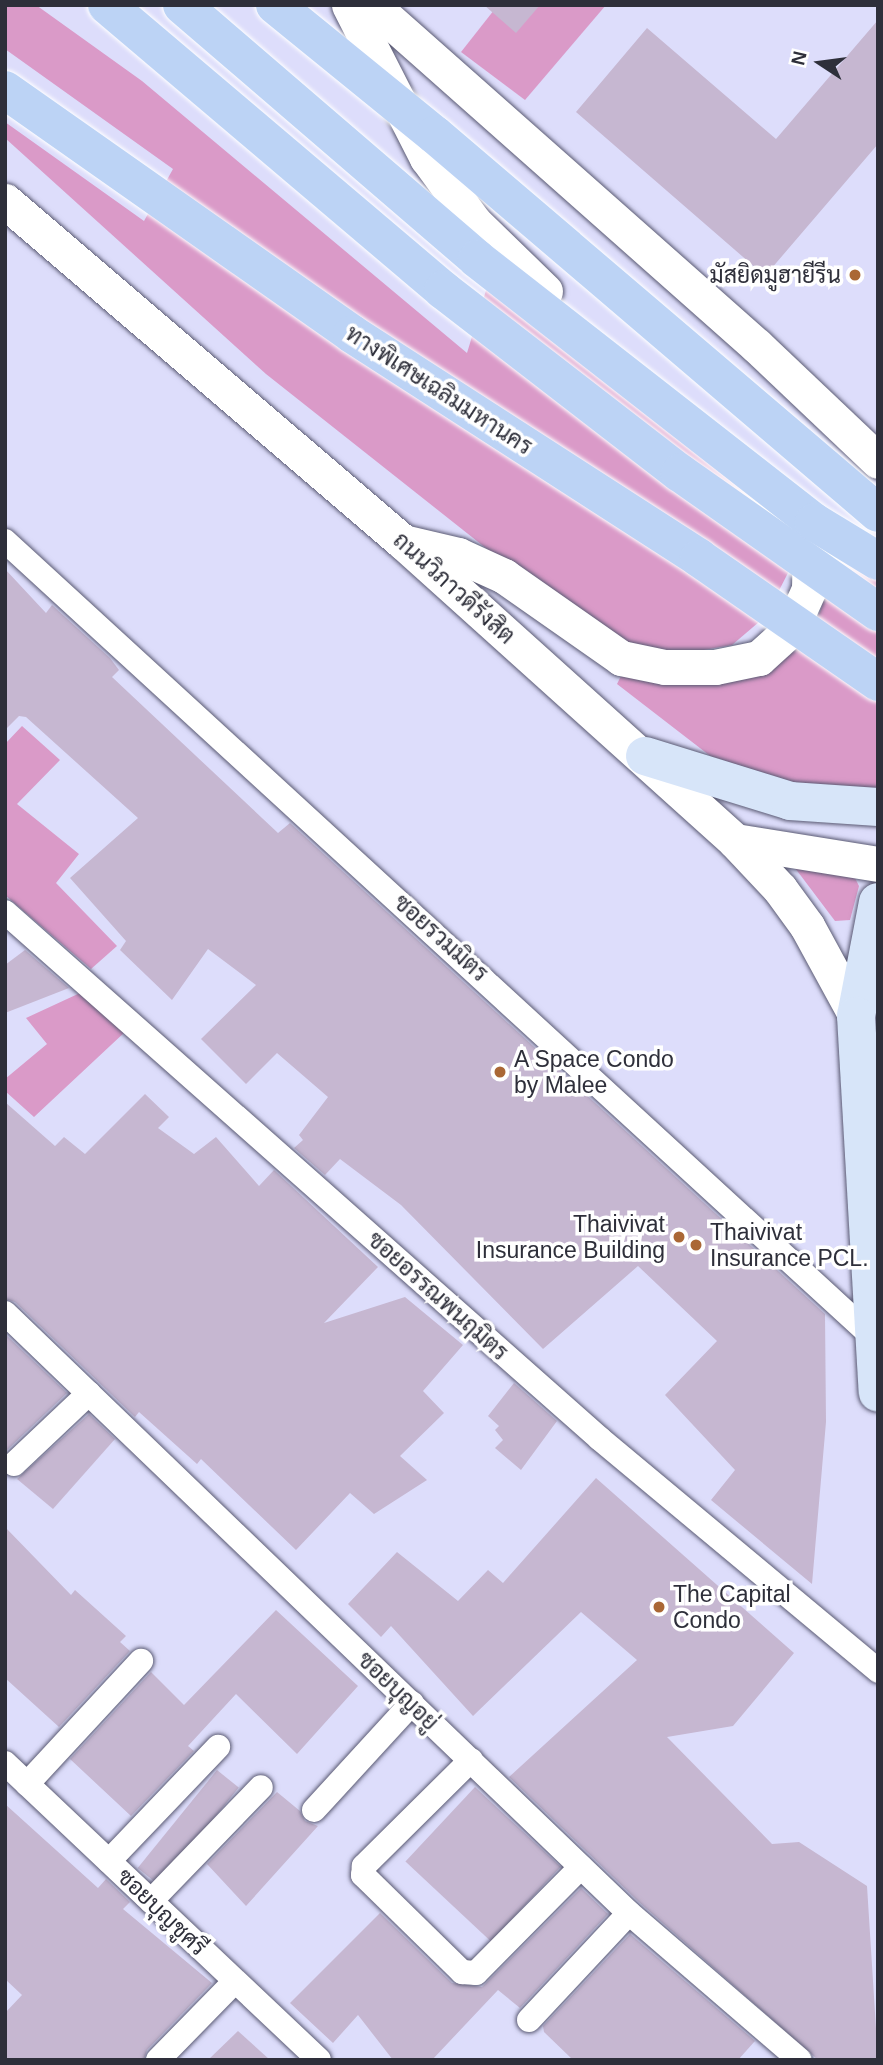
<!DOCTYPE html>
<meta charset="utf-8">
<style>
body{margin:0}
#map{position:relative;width:883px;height:2065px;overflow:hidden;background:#ddddfb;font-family:Helvetica,Sarabun,sans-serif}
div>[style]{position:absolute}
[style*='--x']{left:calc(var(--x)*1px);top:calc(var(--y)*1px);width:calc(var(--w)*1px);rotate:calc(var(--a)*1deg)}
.green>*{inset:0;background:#da9ac8}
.building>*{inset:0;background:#c6b7d1;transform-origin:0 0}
.roads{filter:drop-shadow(0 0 2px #5a5a73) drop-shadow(0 0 2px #5a5a73)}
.minor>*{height:24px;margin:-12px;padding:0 12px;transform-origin:12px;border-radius:12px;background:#fff}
.secondary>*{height:35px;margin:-17.5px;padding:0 17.5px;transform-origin:17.5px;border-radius:17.5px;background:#fff}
.primary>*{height:38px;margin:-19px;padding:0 19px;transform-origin:19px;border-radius:19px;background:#d7e5f9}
.bridges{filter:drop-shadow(0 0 2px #fff) drop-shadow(0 0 2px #fff)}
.motorway-bridge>*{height:38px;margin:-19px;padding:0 19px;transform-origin:19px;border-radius:19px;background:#bcd3f5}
.dots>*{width:19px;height:19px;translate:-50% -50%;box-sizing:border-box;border:4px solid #fff;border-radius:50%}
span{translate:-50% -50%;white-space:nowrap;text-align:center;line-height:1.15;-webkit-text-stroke:7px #fff;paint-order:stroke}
.poi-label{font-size:23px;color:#2e2f3a}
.right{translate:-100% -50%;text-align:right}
.left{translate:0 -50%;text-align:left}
.street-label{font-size:23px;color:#2e2f3a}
.frame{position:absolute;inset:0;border:7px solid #2e2f3a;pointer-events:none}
.north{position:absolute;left:785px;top:28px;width:70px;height:70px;-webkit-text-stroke:5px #fff;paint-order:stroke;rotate:283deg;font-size:19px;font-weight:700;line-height:28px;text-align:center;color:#2e2f3a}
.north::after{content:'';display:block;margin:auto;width:24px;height:32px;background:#2e2f3a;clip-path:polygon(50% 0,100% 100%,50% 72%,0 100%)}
</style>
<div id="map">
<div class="green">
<i style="clip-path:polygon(5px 5px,36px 5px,142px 81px,467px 353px,494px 264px,774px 504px,791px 567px,766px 616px,732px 645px,663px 657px,612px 640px,506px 564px,266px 374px,5px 138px,5px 122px,144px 221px,173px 169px,5px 49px)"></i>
<i style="clip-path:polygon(498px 5px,606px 5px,525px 100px,461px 52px)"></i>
<i style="clip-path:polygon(838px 556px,878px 572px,878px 793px,787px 791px,731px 772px,617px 684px,624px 670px,759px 673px,790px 655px,820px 612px)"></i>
<i style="clip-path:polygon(22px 726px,60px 760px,17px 804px,79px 854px,56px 883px,117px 946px,91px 969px,5px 895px,5px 744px)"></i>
<i style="clip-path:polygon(808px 866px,854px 876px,859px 886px,850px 920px,835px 921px,795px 868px)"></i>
<i style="clip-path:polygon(80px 993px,126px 1031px,34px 1117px,5px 1091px,5px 1079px,47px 1044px,26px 1018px)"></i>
</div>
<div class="building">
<i style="clip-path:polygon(484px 5px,540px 5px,516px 33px)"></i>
<i style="clip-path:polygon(878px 20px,878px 144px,765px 276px,576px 112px,647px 28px,776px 139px)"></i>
<i style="clip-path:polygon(5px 569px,46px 613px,52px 605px,110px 658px,119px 670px,112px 677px,278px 833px,290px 823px,825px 1314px,826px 1422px,812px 1584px,711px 1500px,735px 1470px,665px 1395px,717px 1341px,638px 1266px,543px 1349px,401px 1205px,340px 1159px,325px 1175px,294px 1148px,303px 1140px,299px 1135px,328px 1097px,277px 1053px,246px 1084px,201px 1039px,256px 985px,208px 949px,172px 1000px,120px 950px,126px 941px,70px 878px,138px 818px,26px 717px,19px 716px,5px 730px)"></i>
<i style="clip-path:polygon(25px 950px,69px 988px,5px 1013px,5px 965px)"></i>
<i style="clip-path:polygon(145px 1094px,169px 1117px,158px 1128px,194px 1154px,216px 1137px,259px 1186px,274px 1170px,378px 1267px,324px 1323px,405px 1297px,463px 1345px,423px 1391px,444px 1413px,400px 1456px,427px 1480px,374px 1514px,350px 1493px,296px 1550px,201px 1459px,197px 1464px,139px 1412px,135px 1417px,15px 1302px,5px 1299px,5px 1102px,55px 1146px,64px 1137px,85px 1154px)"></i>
<i style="clip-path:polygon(5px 1334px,67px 1393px,5px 1452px)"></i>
<i style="clip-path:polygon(514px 1383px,557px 1421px,521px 1470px,495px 1448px,503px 1440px,495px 1430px,499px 1426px,488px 1416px)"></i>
<i style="clip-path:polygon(89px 1414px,115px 1439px,53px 1509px,17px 1479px)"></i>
<i style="clip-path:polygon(596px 1478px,794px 1653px,733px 1726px,667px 1737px,772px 1844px,799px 1842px,867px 1886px,878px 2060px,818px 2060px,639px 1902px,509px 1777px,637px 1660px,581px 1612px,473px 1716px,391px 1626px,381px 1637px,348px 1604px,397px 1552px,458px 1601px,488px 1570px,503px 1583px)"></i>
<i style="clip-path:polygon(5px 1527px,71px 1595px,75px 1590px,126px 1636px,120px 1642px,130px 1651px,59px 1727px,5px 1678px)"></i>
<i style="clip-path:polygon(276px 1610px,358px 1686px,297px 1754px,236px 1694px,188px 1746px,194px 1751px,131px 1816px,70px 1759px,151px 1672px,184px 1705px)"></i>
<i style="left:217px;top:1770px;width:28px;height:126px;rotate:39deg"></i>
<i style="left:475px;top:1787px;width:117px;height:102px;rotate:43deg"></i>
<i style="clip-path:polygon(277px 1792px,300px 1811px,305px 1821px,318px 1826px,246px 1906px,207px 1864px)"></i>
<i style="clip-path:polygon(5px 1804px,98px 1888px,106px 1879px,130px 1902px,123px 1909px,212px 1983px,147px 2050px,144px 2060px,5px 2060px,5px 2013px,22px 1995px,5px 1979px)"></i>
<i style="clip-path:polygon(581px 1888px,608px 1914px,520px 2008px,498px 1990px,432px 2060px,393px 2060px,358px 2015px,333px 2043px,290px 2003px,380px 1913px,452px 1983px,482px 1987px)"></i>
<i style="clip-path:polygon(630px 1934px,755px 2041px,738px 2060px,573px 2060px,544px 2032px,543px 2026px)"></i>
<i style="clip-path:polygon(238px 2031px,270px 2060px,208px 2060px)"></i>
</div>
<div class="roads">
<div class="minor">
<i style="--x:5;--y:541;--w:1179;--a:42.53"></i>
<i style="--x:5;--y:912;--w:795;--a:41.53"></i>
<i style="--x:600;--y:1439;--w:362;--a:39.8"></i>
<i style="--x:5;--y:1313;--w:866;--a:43.88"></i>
<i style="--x:629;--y:1913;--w:225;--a:40.7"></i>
<i style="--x:14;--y:1464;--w:103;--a:-43.4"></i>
<i style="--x:471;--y:1760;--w:151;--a:135.3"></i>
<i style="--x:364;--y:1866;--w:9;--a:96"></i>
<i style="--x:363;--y:1875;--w:139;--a:44.4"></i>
<i style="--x:462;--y:1972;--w:14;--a:4"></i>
<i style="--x:476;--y:1973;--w:149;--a:-45.3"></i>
<i style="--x:5;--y:1763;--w:432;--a:43.4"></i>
<i style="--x:27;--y:1784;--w:168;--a:-47.2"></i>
<i style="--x:314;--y:1810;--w:145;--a:-47.5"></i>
<i style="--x:109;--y:1861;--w:158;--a:-46.3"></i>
<i style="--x:151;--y:1901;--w:158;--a:-46"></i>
<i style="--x:529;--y:2020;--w:146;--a:-46.9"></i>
<i style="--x:158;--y:2060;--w:110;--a:-45.7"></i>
</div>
<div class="secondary">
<i style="--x:349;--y:5;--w:172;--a:63"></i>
<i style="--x:427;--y:158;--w:79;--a:53.7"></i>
<i style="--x:474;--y:222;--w:99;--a:44.2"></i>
<i style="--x:372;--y:5;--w:514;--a:41.53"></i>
<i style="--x:757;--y:346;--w:167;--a:43.5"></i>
<i style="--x:5;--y:201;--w:524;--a:40.59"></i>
<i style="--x:403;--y:542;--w:447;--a:42"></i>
<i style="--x:735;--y:841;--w:66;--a:46.8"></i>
<i style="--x:780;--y:889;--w:46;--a:53.9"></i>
<i style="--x:807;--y:926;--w:102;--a:61.4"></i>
<i style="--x:403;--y:542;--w:57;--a:13.3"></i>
<i style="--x:458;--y:555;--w:51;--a:24.5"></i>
<i style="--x:504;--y:576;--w:143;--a:35"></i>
<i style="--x:621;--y:658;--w:45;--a:11.6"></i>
<i style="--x:665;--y:667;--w:50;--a:0"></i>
<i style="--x:715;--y:667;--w:45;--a:-11.6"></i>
<i style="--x:759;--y:658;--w:43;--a:-42.2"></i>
<i style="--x:791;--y:629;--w:44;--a:-65.8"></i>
<i style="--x:809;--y:589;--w:48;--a:-88.8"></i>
<i style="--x:735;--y:841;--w:145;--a:9.1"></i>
</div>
<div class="primary">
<i style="--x:645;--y:756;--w:152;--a:17.2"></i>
<i style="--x:790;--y:801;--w:88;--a:3.9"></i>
<i style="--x:878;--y:902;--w:116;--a:100.9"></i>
<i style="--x:856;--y:1016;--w:377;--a:86.7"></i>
</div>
</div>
<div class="bridges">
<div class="motorway-bridge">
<i style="--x:107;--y:5;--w:441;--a:40.3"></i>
<i style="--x:443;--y:290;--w:299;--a:37.7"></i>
<i style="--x:680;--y:473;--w:242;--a:35.1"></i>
<i style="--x:182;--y:5;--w:389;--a:40.7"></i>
<i style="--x:477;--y:259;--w:427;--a:38"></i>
<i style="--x:814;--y:522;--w:75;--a:31.4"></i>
<i style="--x:275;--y:5;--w:206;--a:39.1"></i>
<i style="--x:435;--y:135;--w:582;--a:40.47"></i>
<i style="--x:5;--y:90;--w:424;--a:35.1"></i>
<i style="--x:352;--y:334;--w:413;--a:32.8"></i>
<i style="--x:699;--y:558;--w:218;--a:34.7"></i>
</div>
</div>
<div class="dots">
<i style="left:855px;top:275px;background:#aa6735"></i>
<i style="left:500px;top:1072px;background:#aa6735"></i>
<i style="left:679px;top:1237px;background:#aa6735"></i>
<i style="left:696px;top:1245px;background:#aa6735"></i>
<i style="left:659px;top:1607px;background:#aa6735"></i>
</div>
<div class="poi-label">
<span class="right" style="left:841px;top:275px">มัสยิดมูฮายีรีน</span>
<span class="left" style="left:514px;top:1072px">A Space Condo<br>by Malee</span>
<span class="right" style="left:665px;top:1237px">Thaivivat<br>Insurance Building</span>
<span class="left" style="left:710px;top:1245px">Thaivivat<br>Insurance PCL.</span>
<span class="left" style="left:673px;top:1607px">The Capital<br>Condo</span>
</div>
<div class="street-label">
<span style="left:439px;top:390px;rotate:33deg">ทางพิเศษเฉลิมมหานคร</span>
<span style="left:454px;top:588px;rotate:42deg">ถนนวิภาวดีรังสิต</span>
<span style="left:441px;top:938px;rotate:42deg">ซอยรวมมิตร</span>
<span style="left:438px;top:1296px;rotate:42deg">ซอยอรรณพนฤมิตร</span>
<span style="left:398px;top:1691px;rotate:44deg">ซอยบุญอยู่</span>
<span style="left:162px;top:1912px;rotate:44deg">ซอยบุญชูศรี</span>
</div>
<div class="frame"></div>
<div class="north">N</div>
</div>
